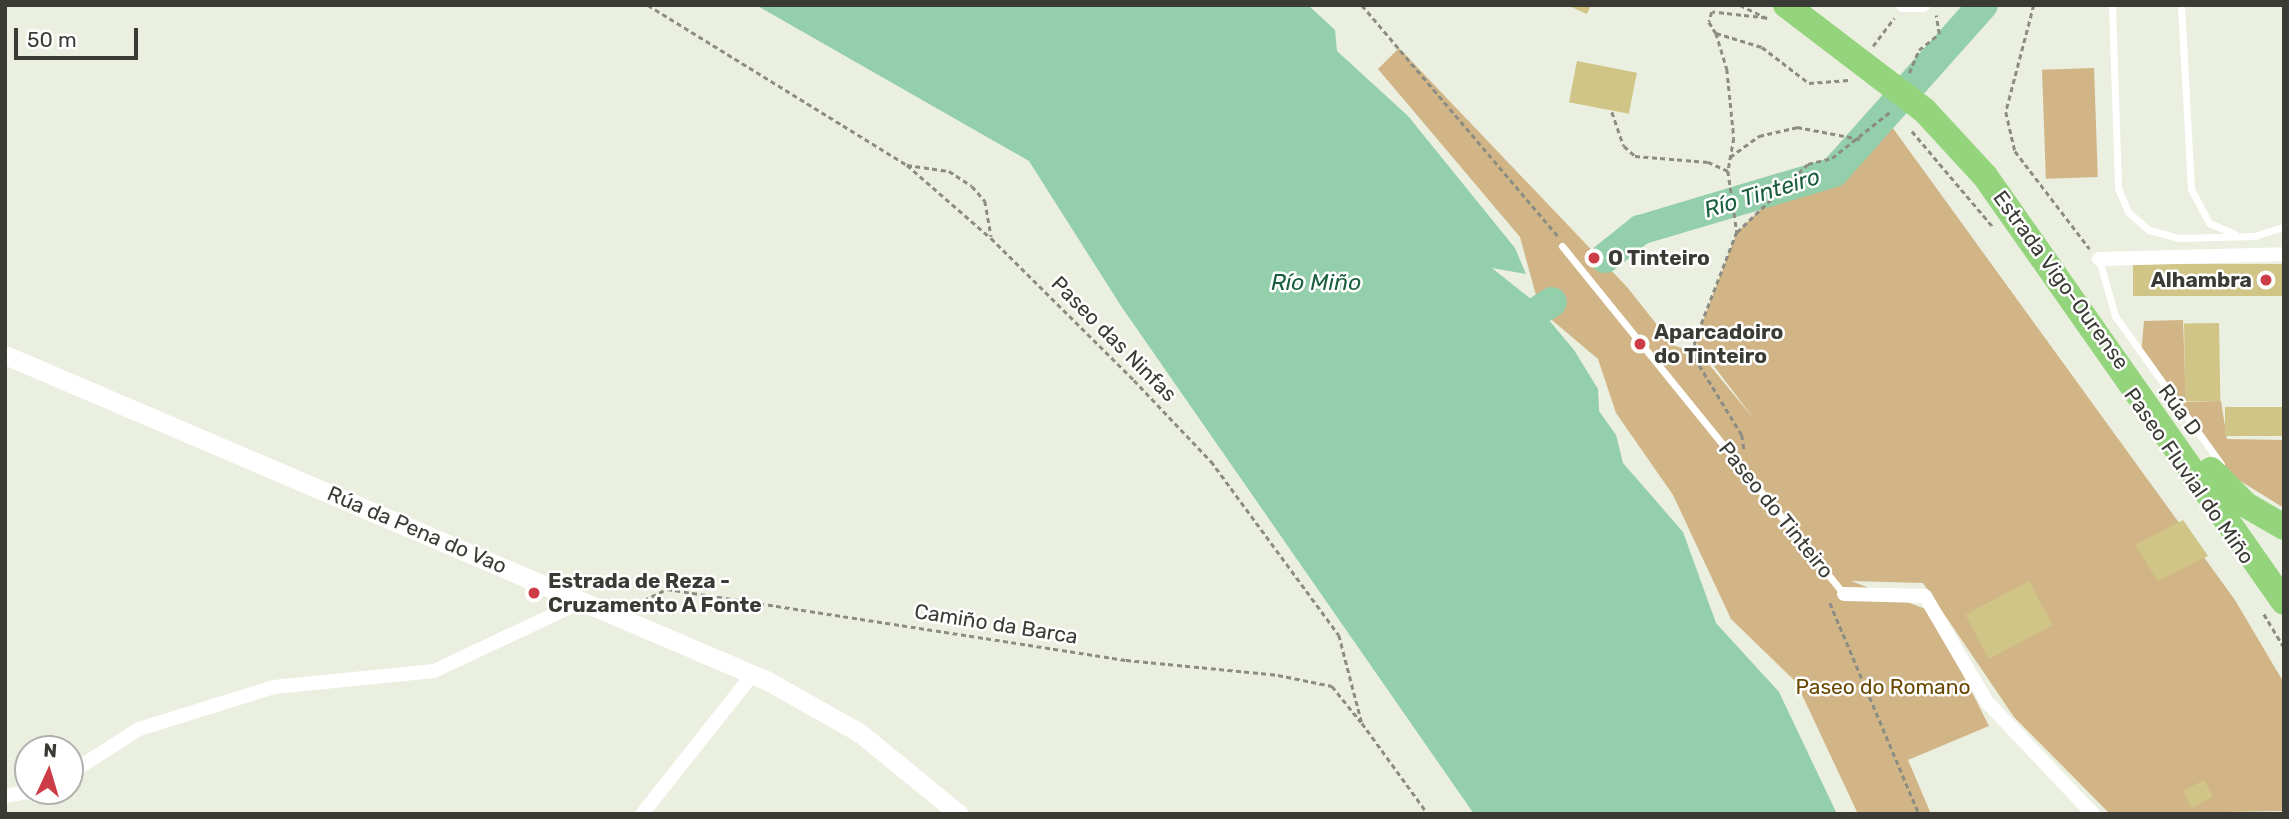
<!DOCTYPE html>
<meta charset="utf-8">
<style>
body{margin:0}
#map{position:relative;width:2289px;height:819px;overflow:hidden;background:#ebefdf;font-family:Rubik,sans-serif}
div>[style]{position:absolute}
[style*='--x']{left:calc(var(--x)*1px);top:calc(var(--y)*1px);width:calc(var(--w)*1px);rotate:calc(var(--a)*1deg)}
.green>*{inset:0;background:#d1b587;transform-origin:0 0}
.water>*{inset:0;background:#92cfaa}
.river>*{height:30px;margin:-15px;padding:0 15px;transform-origin:15px;border-radius:15px;background:#92cfaa}
.building>*{inset:0;background:#d0c587;transform-origin:0 0}
.path>*{height:2.5px;margin-top:-1.25px;transform-origin:0;background:repeating-linear-gradient(90deg,#8b8d83 0 5px,transparent 0 8.5px)}
.lane>*{height:7px;margin:-3.5px;padding:0 3.5px;transform-origin:3.5px;border-radius:3.5px;background:#fff}
.street>*{height:14px;margin:-7px;padding:0 7px;transform-origin:7px;border-radius:7px;background:#fff}
.secondary>*{height:19px;margin:-9.5px;padding:0 9.5px;transform-origin:9.5px;border-radius:9.5px;background:#fff}
.highway>*{height:26px;margin:-13px;padding:0 13px;transform-origin:13px;border-radius:13px;background:#93d47c}
.dots>*{width:19px;height:19px;translate:-50% -50%;box-sizing:border-box;border:4px solid #fff;border-radius:50%}
span{translate:-50% -50%;white-space:nowrap;text-align:center;line-height:1.15;-webkit-text-stroke:5px #fff;paint-order:stroke}
.poi-label{font-size:21px;color:#3a3b35;font-weight:700}
.left{translate:0 -50%;text-align:left}
.right{translate:-100% -50%;text-align:right}
.street-label{font-size:21px;color:#3a3b35}
.park-label{font-size:21px;color:#684800}
.water-label{font-size:23px;color:#195f3d;font-style:italic}
.frame{position:absolute;inset:0;border:7px solid #3a3b35;pointer-events:none}
.north{position:absolute;left:14px;top:735px;width:70px;height:70px;box-sizing:border-box;background:#fff;border:2px solid #b0b1ae;border-radius:50%;rotate:4deg;font-size:19px;font-weight:700;line-height:28px;text-align:center;color:#3a3b35}
.north::after{content:'';display:block;margin:auto;width:24px;height:32px;background:#cd3d48;clip-path:polygon(50% 0,100% 100%,50% 72%,0 100%)}
.scale{position:absolute;left:14px;top:28px;width:124px;height:32px;box-sizing:border-box;border:4px solid #3a3b35;border-top:0;padding-left:9px;font-size:21px;line-height:24px;white-space:nowrap;color:#3a3b35;-webkit-text-stroke:5px #fff;paint-order:stroke}
</style>
<div id="map">
<div class="green">
<i style="clip-path:polygon(1399px 48px,1627px 287px,1673px 345px,1702px 356px,1754px 419px,1695px 341px,1737px 232px,1777px 193px,1841px 178px,1887px 120px,2235px 600px,2284px 683px,2284px 811px,2110px 814px,2014px 717px,1923px 583px,1851px 581px,1931px 611px,1989px 726px,1908px 760px,1931px 814px,1858px 814px,1796px 682px,1731px 619px,1673px 495px,1616px 413px,1598px 359px,1540px 310px,1520px 237px,1378px 69px)"></i>
<i style="left:2094px;top:68px;width:109px;height:52px;rotate:88deg"></i>
<i style="clip-path:polygon(2183px 320px,2186px 402px,2221px 401px,2227px 439px,2284px 440px,2284px 508px,2229px 474px,2141px 355px,2144px 321px)"></i>
</div>
<div class="water">
<i style="clip-path:polygon(756px 5px,1308px 5px,1335px 30px,1337px 51px,1408px 116px,1515px 248px,1526px 274px,1492px 268px,1532px 300px,1574px 350px,1598px 389px,1599px 411px,1616px 435px,1623px 463px,1683px 532px,1716px 623px,1779px 692px,1837px 814px,1474px 814px,1121px 306px,1029px 161px)"></i>
</div>
<div class="river">
<i style="--x:1605;--y:258;--w:45;--a:-38.7"></i>
<i style="--x:1640;--y:230;--w:202;--a:-16.6"></i>
<i style="--x:1834;--y:172;--w:224;--a:-48.3"></i>
<i style="--x:1508;--y:330;--w:52;--a:-32.5"></i>
</div>
<div class="building">
<i style="clip-path:polygon(1567px 5px,1591px 5px,1587px 14px)"></i>
<i style="left:1577px;top:61px;width:61px;height:42px;rotate:11deg"></i>
<i style="left:2284px;top:264px;width:32px;height:151px;rotate:90deg"></i>
<i style="left:2219px;top:323px;width:78px;height:35px;rotate:89deg"></i>
<i style="left:2284px;top:407px;width:29px;height:59px;rotate:90deg"></i>
<i style="clip-path:polygon(2183px 520px,2208px 556px,2158px 581px,2135px 545px)"></i>
<i style="left:2029px;top:581px;width:50px;height:72px;rotate:62deg"></i>
<i style="left:2204px;top:780px;width:19px;height:24px;rotate:62deg"></i>
</div>
<div class="path">
<i style="--x:648;--y:5;--w:304;--a:31.7"></i>
<i style="--x:907;--y:165;--w:111;--a:41"></i>
<i style="--x:991;--y:238;--w:202;--a:44.8"></i>
<i style="--x:1134;--y:380;--w:112;--a:46.5"></i>
<i style="--x:1211;--y:461;--w:216;--a:53.7"></i>
<i style="--x:1339;--y:635;--w:91;--a:75.4"></i>
<i style="--x:1362;--y:723;--w:112;--a:54"></i>
<i style="--x:1362;--y:5;--w:303;--a:49.7"></i>
<i style="--x:1740;--y:5;--w:32;--a:26"></i>
<i style="--x:2034;--y:5;--w:111;--a:104.7"></i>
<i style="--x:2006;--y:112;--w:40;--a:77"></i>
<i style="--x:2015;--y:151;--w:123;--a:52.6"></i>
<i style="--x:1766;--y:18;--w:54;--a:-173.7"></i>
<i style="--x:1712;--y:12;--w:10;--a:107"></i>
<i style="--x:1709;--y:22;--w:13;--a:58"></i>
<i style="--x:1716;--y:33;--w:48;--a:16.9"></i>
<i style="--x:1762;--y:47;--w:59;--a:37.5"></i>
<i style="--x:1809;--y:83;--w:40;--a:-4.3"></i>
<i style="--x:1716;--y:33;--w:38;--a:73"></i>
<i style="--x:1727;--y:69;--w:69;--a:84.2"></i>
<i style="--x:1734;--y:138;--w:34;--a:100"></i>
<i style="--x:1728;--y:171;--w:62;--a:81.6"></i>
<i style="--x:1737;--y:232;--w:117;--a:111.1"></i>
<i style="--x:1695;--y:341;--w:17;--a:90"></i>
<i style="--x:1695;--y:358;--w:90;--a:58.6"></i>
<i style="--x:1742;--y:435;--w:15;--a:82"></i>
<i style="--x:1873;--y:46;--w:35;--a:-53"></i>
<i style="--x:1909;--y:73;--w:25;--a:-67"></i>
<i style="--x:1919;--y:50;--w:26;--a:-39"></i>
<i style="--x:1939;--y:34;--w:19;--a:-99"></i>
<i style="--x:1612;--y:112;--w:36;--a:71"></i>
<i style="--x:1624;--y:146;--w:15;--a:42"></i>
<i style="--x:1635;--y:156;--w:73;--a:4.7"></i>
<i style="--x:1708;--y:162;--w:22;--a:24"></i>
<i style="--x:1912;--y:131;--w:126;--a:49.8"></i>
<i style="--x:1730;--y:157;--w:36;--a:-36"></i>
<i style="--x:1759;--y:136;--w:39;--a:-13"></i>
<i style="--x:1797;--y:127;--w:64;--a:10.8"></i>
<i style="--x:907;--y:165;--w:42;--a:8.1"></i>
<i style="--x:949;--y:171;--w:27;--a:33"></i>
<i style="--x:972;--y:186;--w:20;--a:49"></i>
<i style="--x:985;--y:201;--w:36;--a:80"></i>
<i style="--x:1737;--y:232;--w:98;--a:-43.8"></i>
<i style="--x:1808;--y:164;--w:25;--a:-14"></i>
<i style="--x:1832;--y:158;--w:75;--a:-38.5"></i>
<i style="--x:1830;--y:603;--w:229;--a:67.1"></i>
<i style="--x:636;--y:604;--w:34;--a:-26"></i>
<i style="--x:667;--y:589;--w:464;--a:8.8"></i>
<i style="--x:1126;--y:660;--w:153;--a:5.6"></i>
<i style="--x:1278;--y:675;--w:55;--a:11.5"></i>
<i style="--x:1332;--y:686;--w:46;--a:51.1"></i>
<i style="--x:2264;--y:614;--w:39;--a:59"></i>
</div>
<div class="lane">
<i style="--x:2112;--y:5;--w:183;--a:88.1"></i>
<i style="--x:2118;--y:188;--w:26;--a:67"></i>
<i style="--x:2128;--y:212;--w:28;--a:41"></i>
<i style="--x:2149;--y:230;--w:31;--a:15"></i>
<i style="--x:2179;--y:238;--w:76;--a:-1.5"></i>
<i style="--x:2181;--y:5;--w:184;--a:86.9"></i>
<i style="--x:2191;--y:189;--w:38;--a:62"></i>
<i style="--x:2209;--y:223;--w:28;--a:23"></i>
<i style="--x:2254;--y:236;--w:31;--a:-17"></i>
<i style="--x:1562;--y:246;--w:448;--a:51"></i>
<i style="--x:2099;--y:259;--w:59;--a:74.3"></i>
<i style="--x:2115;--y:316;--w:182;--a:54.4"></i>
</div>
<div class="street">
<i style="--x:1903;--y:5;--w:20;--a:0"></i>
<i style="--x:2099;--y:259;--w:185;--a:-1.5"></i>
<i style="--x:1844;--y:594;--w:81;--a:1.4"></i>
<i style="--x:1925;--y:596;--w:123;--a:59.7"></i>
<i style="--x:1987;--y:702;--w:154;--a:46.6"></i>
<i style="--x:70;--y:773;--w:82;--a:-32.5"></i>
<i style="--x:139;--y:729;--w:141;--a:-17.3"></i>
<i style="--x:274;--y:687;--w:161;--a:-5.7"></i>
<i style="--x:434;--y:671;--w:165;--a:-25.2"></i>
<i style="--x:5;--y:796;--w:27;--a:-10"></i>
<i style="--x:642;--y:814;--w:179;--a:-51.6"></i>
</div>
<div class="secondary">
<i style="--x:5;--y:355;--w:827;--a:23.13"></i>
<i style="--x:766;--y:680;--w:108;--a:29.4"></i>
<i style="--x:860;--y:733;--w:128;--a:39.3"></i>
</div>
<div class="highway">
<i style="--x:1786;--y:5;--w:173;--a:37.3"></i>
<i style="--x:1924;--y:110;--w:90;--a:47.3"></i>
<i style="--x:1985;--y:176;--w:520;--a:54.94"></i>
<i style="--x:2211;--y:470;--w:49;--a:45"></i>
<i style="--x:2246;--y:505;--w:44;--a:30.1"></i>
</div>
<div class="dots">
<i style="left:1594px;top:258px;background:#cd3d48"></i>
<i style="left:2266px;top:280px;background:#cd3d48"></i>
<i style="left:1640px;top:344px;background:#cd3d48"></i>
<i style="left:534px;top:593px;background:#cd3d48"></i>
</div>
<div class="poi-label">
<span class="left" style="left:1608px;top:258px">O Tinteiro</span>
<span class="right" style="left:2252px;top:280px">Alhambra</span>
<span class="left" style="left:1654px;top:344px">Aparcadoiro<br>do Tinteiro</span>
<span class="left" style="left:548px;top:593px">Estrada de Reza -<br>Cruzamento A Fonte</span>
</div>
<div class="street-label">
<span style="left:2061px;top:280px;rotate:54deg">Estrada Vigo-Ourense</span>
<span style="left:1114px;top:339px;rotate:45deg">Paseo das Ninfas</span>
<span style="left:2180px;top:410px;rotate:54deg">Rúa D</span>
<span style="left:2189px;top:476px;rotate:55deg">Paseo Fluvial do Miño</span>
<span style="left:1776px;top:510px;rotate:51deg">Paseo do Tinteiro</span>
<span style="left:417px;top:530px;rotate:23deg">Rúa da Pena do Vao</span>
<span style="left:996px;top:624px;rotate:9deg">Camiño da Barca</span>
</div>
<div class="park-label">
<span style="left:1883px;top:687px">Paseo do Romano</span>
</div>
<div class="water-label">
<span style="left:1762px;top:193px;rotate:-17deg">Río Tinteiro</span>
<span style="left:1316px;top:282px">Río Miño</span>
</div>
<div class="frame"></div>
<div class="north">N</div>
<div class="scale">50 m</div>
</div>
